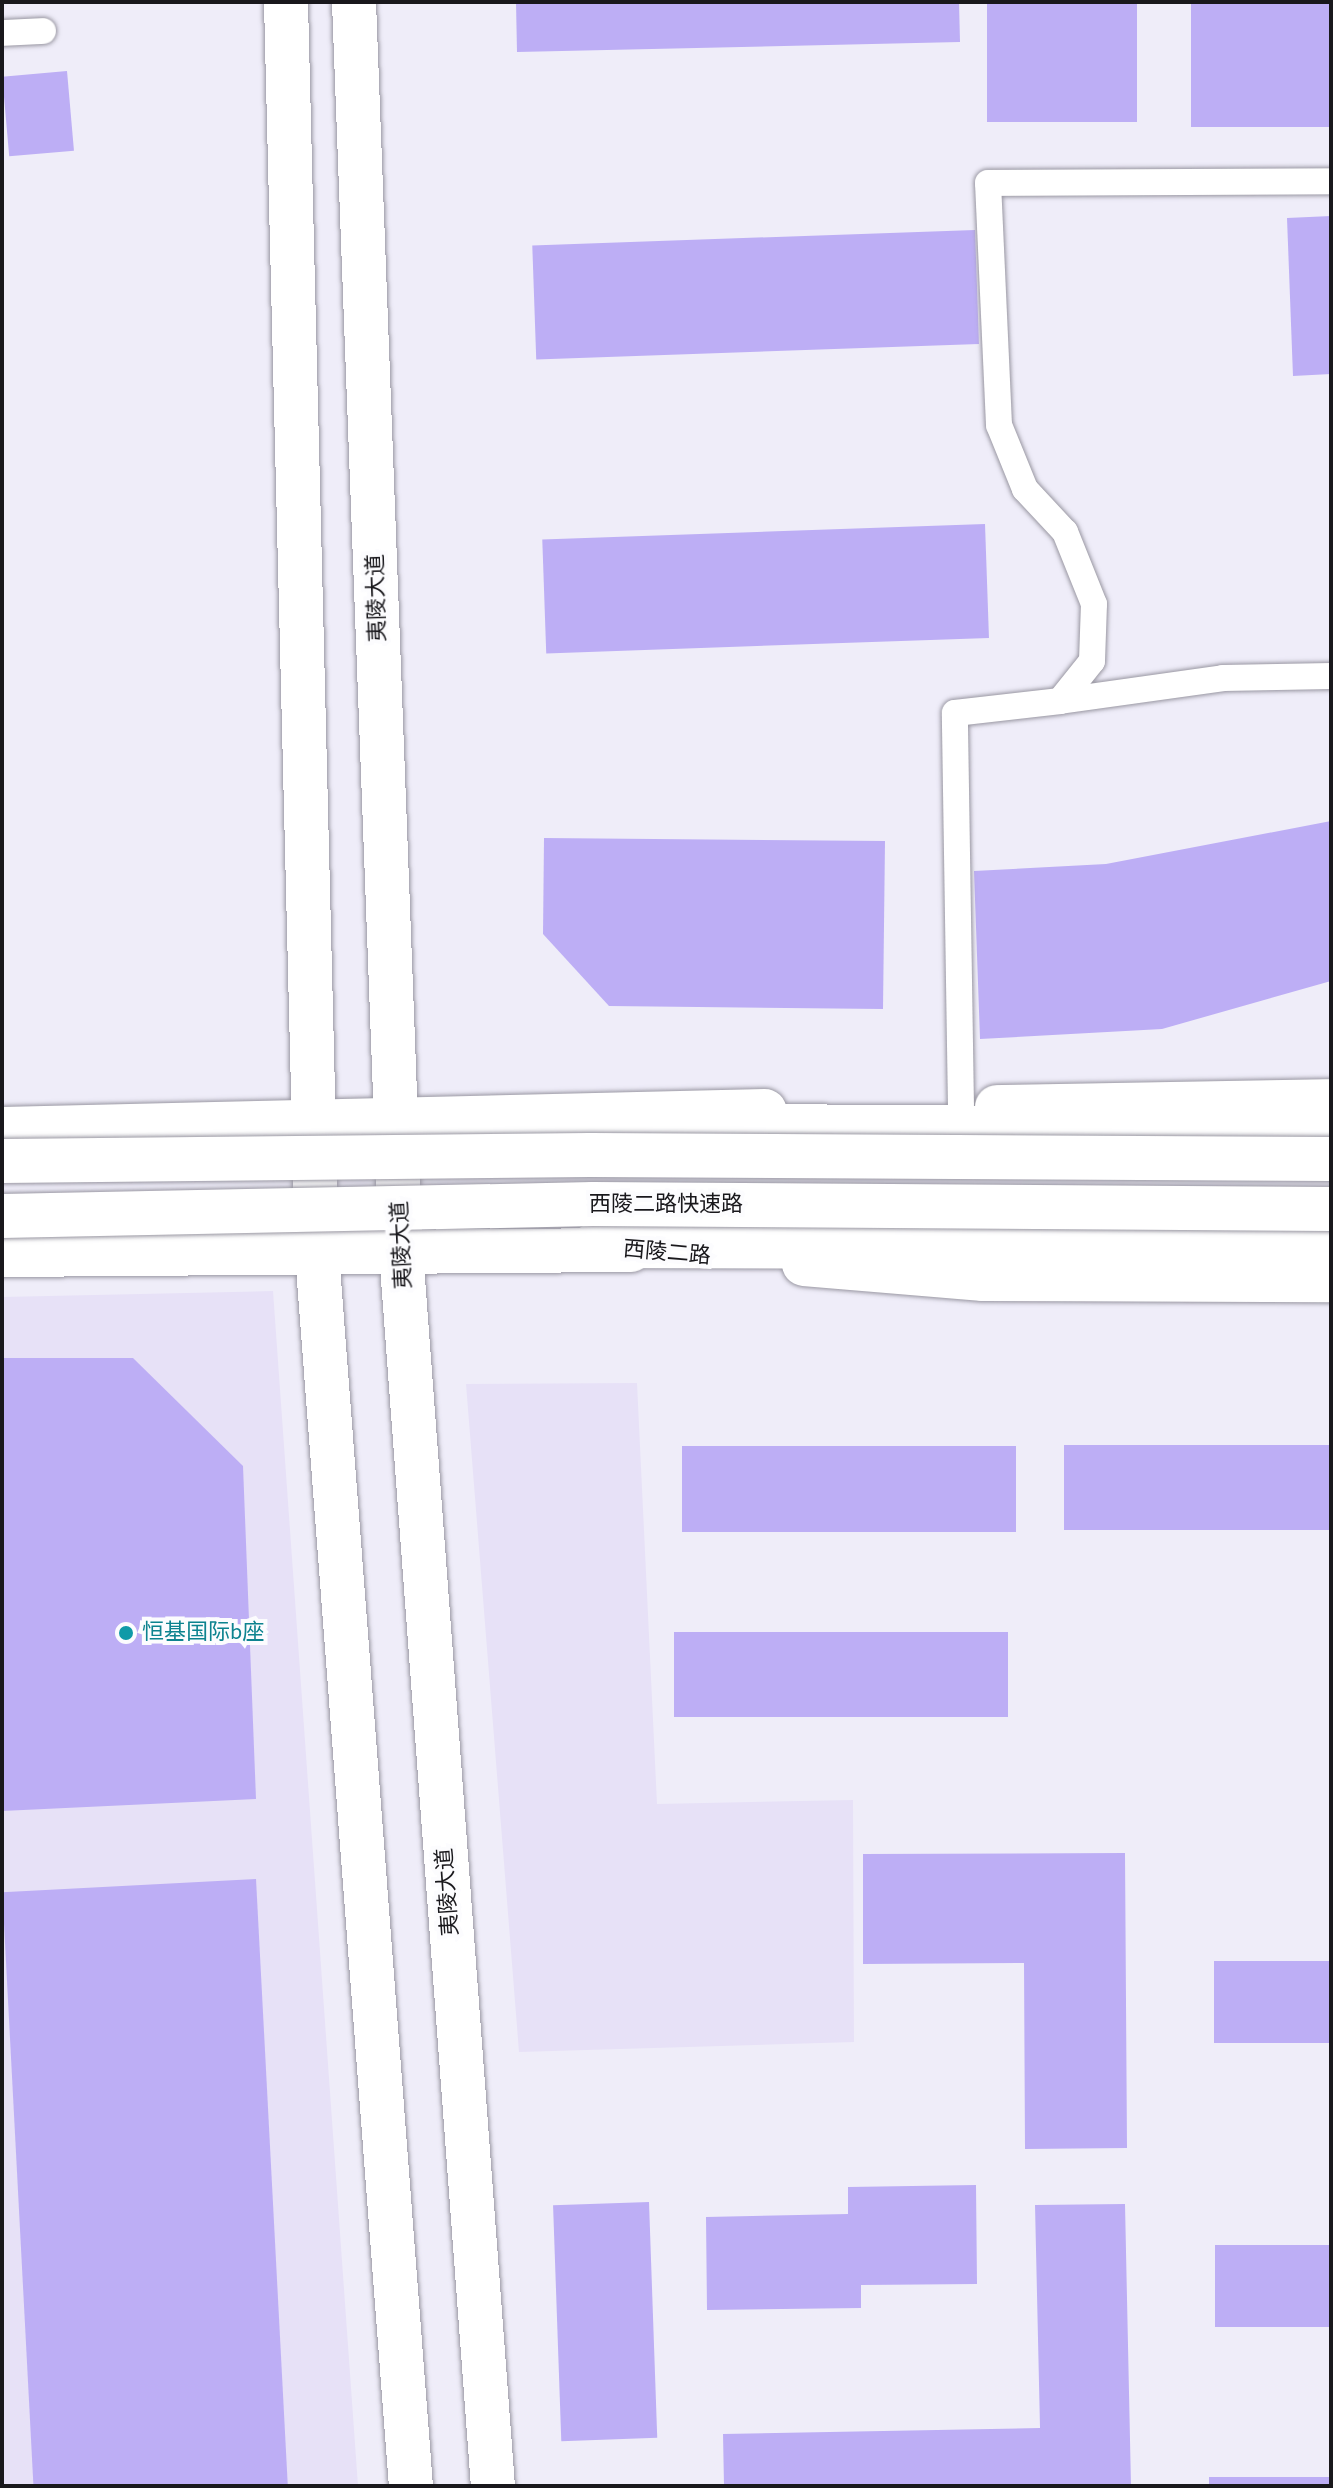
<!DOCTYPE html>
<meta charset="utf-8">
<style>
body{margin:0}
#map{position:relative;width:1333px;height:2488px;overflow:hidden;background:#efedf9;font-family:"Source Sans 3","Noto Sans SC",sans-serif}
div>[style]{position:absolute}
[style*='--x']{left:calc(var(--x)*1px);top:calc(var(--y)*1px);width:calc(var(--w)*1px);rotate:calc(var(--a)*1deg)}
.commercial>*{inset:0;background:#e7e1f7}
.building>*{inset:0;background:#bdaef5;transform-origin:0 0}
.roads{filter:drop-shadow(0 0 2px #9997a2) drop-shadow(0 0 2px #9997a2)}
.service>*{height:26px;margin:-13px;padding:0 13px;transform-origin:13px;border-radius:13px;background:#fff}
.secondary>*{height:44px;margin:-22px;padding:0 22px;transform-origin:22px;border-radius:22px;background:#fff}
.primary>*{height:44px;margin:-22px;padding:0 22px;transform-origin:22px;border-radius:22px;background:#fff}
.trunk>*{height:44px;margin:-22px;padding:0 22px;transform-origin:22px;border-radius:22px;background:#fff}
.bridges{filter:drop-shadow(0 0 2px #9997a2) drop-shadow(0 0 2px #9997a2)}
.trunk-bridge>*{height:44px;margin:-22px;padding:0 22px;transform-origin:22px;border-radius:22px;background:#fff}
.dots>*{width:22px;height:22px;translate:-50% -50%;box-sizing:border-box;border:4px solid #fcfcfe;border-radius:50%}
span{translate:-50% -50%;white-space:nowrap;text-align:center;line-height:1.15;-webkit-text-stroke:8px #fcfcfe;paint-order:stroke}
.street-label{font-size:22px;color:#19181c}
.culture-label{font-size:22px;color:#0d838f}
.left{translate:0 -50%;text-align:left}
.frame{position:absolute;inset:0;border:4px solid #19181c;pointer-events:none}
</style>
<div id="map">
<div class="commercial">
<i style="clip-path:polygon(273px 1291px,358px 2486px,2px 2486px,2px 1297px)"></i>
<i style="clip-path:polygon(637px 1383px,657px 1804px,853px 1800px,854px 2042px,519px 2052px,466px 1384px)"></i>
</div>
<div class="building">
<i style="clip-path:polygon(516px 2px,959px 2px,960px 42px,517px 52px)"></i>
<i style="left:987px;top:2px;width:150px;height:120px"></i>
<i style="left:1191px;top:2px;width:140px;height:125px"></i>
<i style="left:67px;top:71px;width:80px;height:65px;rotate:85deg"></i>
<i style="clip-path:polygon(1331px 216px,1331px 374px,1293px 376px,1287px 218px)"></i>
<i style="left:975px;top:230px;width:114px;height:443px;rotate:88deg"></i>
<i style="left:985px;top:524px;width:114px;height:443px;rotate:88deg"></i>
<i style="clip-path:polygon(1331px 821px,1331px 981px,1162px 1029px,980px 1039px,974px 871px,1106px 864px)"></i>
<i style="clip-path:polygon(544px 838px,885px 841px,883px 1009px,609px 1006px,543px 934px)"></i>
<i style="clip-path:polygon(2px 1358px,133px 1358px,243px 1466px,256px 1799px,2px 1811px)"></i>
<i style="left:1331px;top:1445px;width:85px;height:267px;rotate:90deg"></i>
<i style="left:682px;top:1446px;width:334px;height:86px"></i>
<i style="left:1008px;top:1632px;width:85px;height:334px;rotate:90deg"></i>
<i style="clip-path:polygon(1125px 1853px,1127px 2148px,1025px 2149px,1024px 1963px,863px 1964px,863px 1854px)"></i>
<i style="left:256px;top:1879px;width:608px;height:254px;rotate:87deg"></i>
<i style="left:1331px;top:1961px;width:82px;height:117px;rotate:90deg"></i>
<i style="clip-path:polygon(976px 2185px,977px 2284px,861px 2285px,861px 2308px,707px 2310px,706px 2217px,848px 2214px,848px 2187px)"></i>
<i style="left:649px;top:2202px;width:236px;height:96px;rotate:88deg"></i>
<i style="clip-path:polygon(1125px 2204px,1131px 2486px,724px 2486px,723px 2434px,1040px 2428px,1035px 2205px)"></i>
<i style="left:1215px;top:2245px;width:116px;height:82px"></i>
<i style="left:1209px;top:2477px;width:122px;height:9px"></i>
</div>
<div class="roads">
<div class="service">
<i style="--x:2;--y:33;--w:41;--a:-2.8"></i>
<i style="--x:1060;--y:701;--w:165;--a:-8"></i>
<i style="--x:1223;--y:678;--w:108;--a:-1.1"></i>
<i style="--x:961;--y:1108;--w:395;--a:-90.9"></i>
<i style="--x:955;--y:713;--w:106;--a:-6.5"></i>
<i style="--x:1060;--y:701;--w:51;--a:-51.3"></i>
<i style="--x:1092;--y:661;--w:57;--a:-88"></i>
<i style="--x:1094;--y:604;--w:78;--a:-111.9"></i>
<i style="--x:1065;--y:532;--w:59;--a:-132.9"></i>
<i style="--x:1025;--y:489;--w:69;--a:-112.1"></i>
<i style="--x:999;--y:425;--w:242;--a:-92.6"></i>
<i style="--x:988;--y:183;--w:343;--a:-0.3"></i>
</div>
<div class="secondary">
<i style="--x:286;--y:2;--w:1252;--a:88.58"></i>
<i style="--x:317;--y:1254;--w:1236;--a:85.64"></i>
<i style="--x:354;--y:2;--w:1251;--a:87.85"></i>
<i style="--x:401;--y:1252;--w:1237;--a:85.74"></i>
</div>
<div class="primary">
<i style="--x:997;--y:1107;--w:334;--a:-1"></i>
<i style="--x:2;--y:1129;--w:763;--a:-1.35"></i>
<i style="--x:2;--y:1255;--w:629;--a:-0.46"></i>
<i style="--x:804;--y:1264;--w:180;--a:4.8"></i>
<i style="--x:983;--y:1279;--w:348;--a:0.2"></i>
</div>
<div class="trunk">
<i style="--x:651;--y:1144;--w:106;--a:-9.8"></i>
<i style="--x:755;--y:1126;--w:576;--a:0.4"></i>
<i style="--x:592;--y:1246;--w:739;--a:0.16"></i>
</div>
</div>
<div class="bridges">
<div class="trunk-bridge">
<i style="--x:2;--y:1161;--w:588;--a:-0.58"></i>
<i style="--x:590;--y:1155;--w:741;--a:0.31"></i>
<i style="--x:2;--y:1216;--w:591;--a:-1.16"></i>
<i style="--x:593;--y:1204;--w:738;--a:0.39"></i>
</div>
</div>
<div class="dots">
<i style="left:126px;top:1633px;background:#0f9aa8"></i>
</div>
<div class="street-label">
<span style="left:377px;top:598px;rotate:-92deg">夷陵大道</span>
<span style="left:666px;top:1205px">西陵二路快速路</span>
<span style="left:402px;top:1245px;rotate:-93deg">夷陵大道</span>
<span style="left:667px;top:1253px;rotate:5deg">西陵二路</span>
<span style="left:448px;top:1892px;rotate:-94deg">夷陵大道</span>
</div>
<div class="culture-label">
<span class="left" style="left:142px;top:1633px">恒基国际b座</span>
</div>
<div class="frame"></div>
</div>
